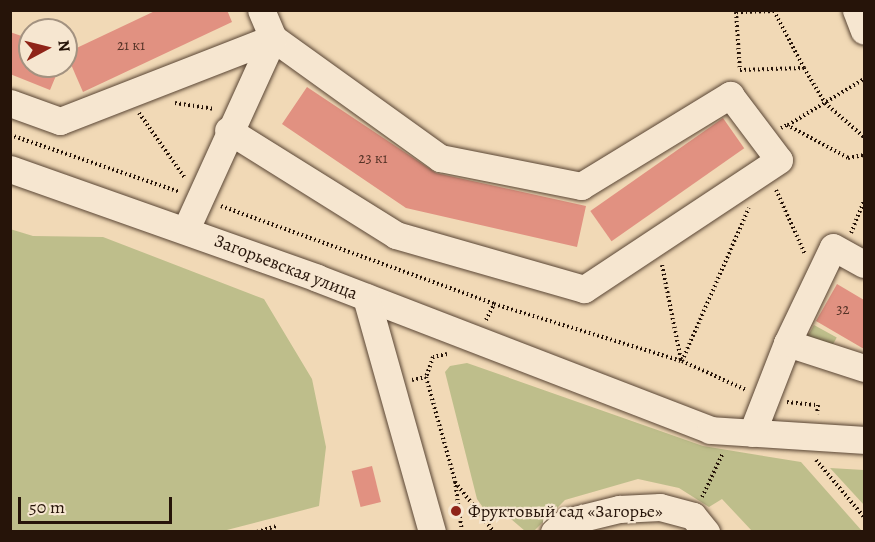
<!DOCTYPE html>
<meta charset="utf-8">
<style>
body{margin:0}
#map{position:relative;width:875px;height:542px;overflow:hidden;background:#f1d9b6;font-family:Alegreya,serif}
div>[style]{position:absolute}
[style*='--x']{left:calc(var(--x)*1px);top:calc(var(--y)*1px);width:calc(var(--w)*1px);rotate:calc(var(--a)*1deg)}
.green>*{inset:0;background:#bebe8b;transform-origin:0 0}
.building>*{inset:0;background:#e19181;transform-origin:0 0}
.path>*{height:4px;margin-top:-2px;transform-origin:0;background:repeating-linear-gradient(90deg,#261409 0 1.5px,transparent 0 4.5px)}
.roads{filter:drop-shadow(0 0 2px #594534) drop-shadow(0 0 2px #594534)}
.minor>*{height:27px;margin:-13.5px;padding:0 13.5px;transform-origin:13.5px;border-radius:13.5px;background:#f6e6d0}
.dots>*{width:16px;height:16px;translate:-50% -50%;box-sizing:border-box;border:3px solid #f6e6d0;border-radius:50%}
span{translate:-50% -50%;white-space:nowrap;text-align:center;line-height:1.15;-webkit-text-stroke:4.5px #f6e6d0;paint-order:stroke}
.number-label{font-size:15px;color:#553327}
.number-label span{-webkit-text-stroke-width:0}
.street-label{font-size:18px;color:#261409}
.poi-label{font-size:18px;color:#261409}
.left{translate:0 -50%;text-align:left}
.frame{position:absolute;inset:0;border:12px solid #261409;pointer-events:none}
.north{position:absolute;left:18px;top:18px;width:60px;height:60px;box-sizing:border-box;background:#f6e6d0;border:2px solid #a39280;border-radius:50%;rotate:83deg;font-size:16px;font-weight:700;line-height:24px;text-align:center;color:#261409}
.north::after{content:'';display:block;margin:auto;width:21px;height:27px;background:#8f2418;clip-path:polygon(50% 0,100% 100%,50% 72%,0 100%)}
.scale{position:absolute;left:18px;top:497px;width:154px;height:27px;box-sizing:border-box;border:3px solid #261409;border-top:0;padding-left:8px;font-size:18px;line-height:21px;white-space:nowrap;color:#261409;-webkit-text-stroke:4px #f6e6d0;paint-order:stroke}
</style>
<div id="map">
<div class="green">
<i style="clip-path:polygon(10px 229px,33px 236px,103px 237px,264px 299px,312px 379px,326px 447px,319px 506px,223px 531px,11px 531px)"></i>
<i style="left:814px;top:325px;width:26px;height:20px;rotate:29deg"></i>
<i style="clip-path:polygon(467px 363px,703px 446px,801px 462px,862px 531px,752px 531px,722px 499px,709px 507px,679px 488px,638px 479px,565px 500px,534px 531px,525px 531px,511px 519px,489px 516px,477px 499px,445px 372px,450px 366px)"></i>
<i style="clip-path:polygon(830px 468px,864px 470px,864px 505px)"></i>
</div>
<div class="building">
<i style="clip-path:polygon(157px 10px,227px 10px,232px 22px,83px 92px,66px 53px)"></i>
<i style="clip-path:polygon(10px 32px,30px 39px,30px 66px,60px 66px,50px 90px,10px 74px)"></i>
<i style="clip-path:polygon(307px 87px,436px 173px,586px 206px,577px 247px,406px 208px,282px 124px)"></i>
<i style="left:723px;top:118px;width:37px;height:162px;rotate:55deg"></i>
<i style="clip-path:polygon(837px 284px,864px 300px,864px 349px,816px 321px)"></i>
<i style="left:372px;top:466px;width:37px;height:21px;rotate:76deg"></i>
</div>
<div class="path">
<i style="--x:736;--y:10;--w:2;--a:90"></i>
<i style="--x:736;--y:12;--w:58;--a:86.1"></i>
<i style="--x:740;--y:70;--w:64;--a:-1.8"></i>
<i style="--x:804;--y:68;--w:64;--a:-117.8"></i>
<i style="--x:774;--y:11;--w:38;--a:178"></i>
<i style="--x:804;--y:68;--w:41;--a:59"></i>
<i style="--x:825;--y:103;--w:52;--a:41.1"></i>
<i style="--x:175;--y:103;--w:40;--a:8.5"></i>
<i style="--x:139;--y:113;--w:80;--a:54.7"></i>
<i style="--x:788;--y:125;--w:89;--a:-31.2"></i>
<i style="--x:781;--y:128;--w:7;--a:-27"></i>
<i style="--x:787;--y:125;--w:69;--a:28.4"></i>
<i style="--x:848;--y:158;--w:16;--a:-11"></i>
<i style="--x:10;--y:135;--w:179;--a:18.5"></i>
<i style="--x:776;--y:190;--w:70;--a:65.6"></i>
<i style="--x:221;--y:206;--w:290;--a:19.7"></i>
<i style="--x:494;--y:304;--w:196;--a:16.9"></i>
<i style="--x:682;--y:361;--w:70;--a:24.4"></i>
<i style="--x:851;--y:233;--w:35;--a:-68"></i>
<i style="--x:662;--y:265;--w:97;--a:78.7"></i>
<i style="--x:486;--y:320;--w:18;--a:-63"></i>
<i style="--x:447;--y:354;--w:14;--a:168"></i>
<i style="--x:433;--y:357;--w:21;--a:109"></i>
<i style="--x:426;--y:377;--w:108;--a:74.4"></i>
<i style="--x:455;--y:481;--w:51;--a:82.2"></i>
<i style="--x:682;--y:361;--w:167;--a:-66.4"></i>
<i style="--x:412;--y:380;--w:14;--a:-12"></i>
<i style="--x:787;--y:402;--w:31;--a:6"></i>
<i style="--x:818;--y:405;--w:9;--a:96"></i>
<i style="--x:816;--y:460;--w:75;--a:49.9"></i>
<i style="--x:455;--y:482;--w:63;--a:52"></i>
<i style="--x:702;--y:497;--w:47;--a:-64.5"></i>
<i style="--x:257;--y:532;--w:21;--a:-17"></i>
</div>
<div class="roads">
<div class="minor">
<i style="--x:856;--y:10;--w:22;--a:69"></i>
<i style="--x:10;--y:103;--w:53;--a:19.8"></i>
<i style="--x:60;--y:121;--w:229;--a:-21.3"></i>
<i style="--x:273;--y:38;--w:206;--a:35.7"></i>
<i style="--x:440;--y:158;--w:144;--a:11.2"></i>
<i style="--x:581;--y:186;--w:175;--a:-31.4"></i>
<i style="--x:730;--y:95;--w:81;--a:53"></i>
<i style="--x:779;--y:160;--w:234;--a:146.5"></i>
<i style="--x:584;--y:289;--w:196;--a:-164"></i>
<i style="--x:396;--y:235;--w:198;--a:-148"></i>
<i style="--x:10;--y:169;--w:326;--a:19.5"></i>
<i style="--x:317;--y:278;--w:421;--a:21.1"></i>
<i style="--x:710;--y:430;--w:154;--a:3.7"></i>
<i style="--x:186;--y:229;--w:210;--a:-65.5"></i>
<i style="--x:273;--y:38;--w:30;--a:-113"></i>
<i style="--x:366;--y:297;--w:244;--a:74.3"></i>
<i style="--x:787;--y:343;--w:81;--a:18"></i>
<i style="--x:752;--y:433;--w:97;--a:-68.7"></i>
<i style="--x:787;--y:343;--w:106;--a:-64.4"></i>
<i style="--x:833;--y:247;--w:35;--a:29"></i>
<i style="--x:554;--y:532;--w:16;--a:-40"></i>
<i style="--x:566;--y:522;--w:55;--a:-13.8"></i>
<i style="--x:619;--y:509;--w:41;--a:-2.8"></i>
<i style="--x:660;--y:507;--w:34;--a:15"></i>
<i style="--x:693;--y:516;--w:21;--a:51"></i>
</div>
</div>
<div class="dots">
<i style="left:456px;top:511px;background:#8f2418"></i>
</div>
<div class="number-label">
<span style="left:131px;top:46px">21 к1</span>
<span style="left:373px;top:159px">23 к1</span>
<span style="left:843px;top:310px">32</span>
</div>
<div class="street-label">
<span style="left:286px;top:267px;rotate:21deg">Загорьевская улица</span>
</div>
<div class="poi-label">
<span class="left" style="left:468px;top:511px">Фруктовый сад «Загорье»</span>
</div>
<div class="frame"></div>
<div class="north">N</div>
<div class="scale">50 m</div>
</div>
